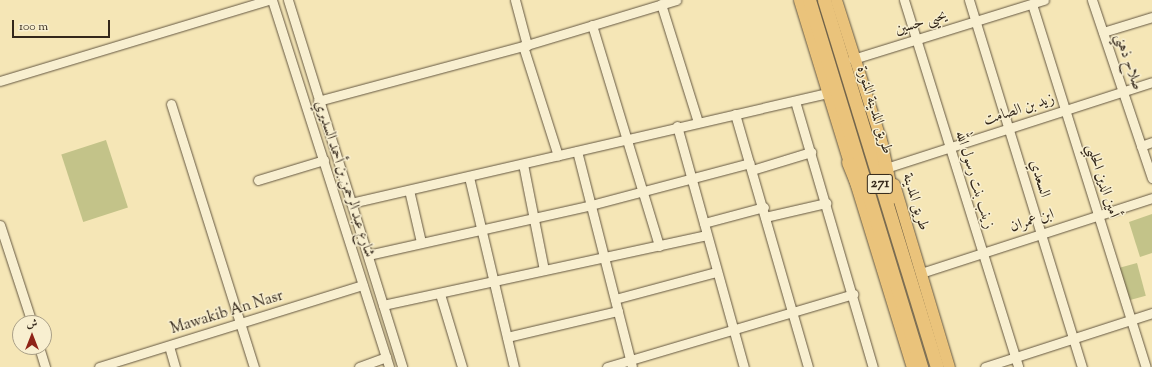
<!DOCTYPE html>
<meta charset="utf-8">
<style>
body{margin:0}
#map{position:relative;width:1152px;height:367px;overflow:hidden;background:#f5e6b6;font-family:"Sorts Mill Goudy",Amiri,serif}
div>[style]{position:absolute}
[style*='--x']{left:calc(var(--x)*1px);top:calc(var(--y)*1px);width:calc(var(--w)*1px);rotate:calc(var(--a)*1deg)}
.green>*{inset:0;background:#c3c389;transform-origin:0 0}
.roads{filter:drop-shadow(0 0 1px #645741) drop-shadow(0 0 1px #645741)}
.minor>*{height:9px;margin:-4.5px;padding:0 4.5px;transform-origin:4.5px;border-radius:4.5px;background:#f8efd0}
.major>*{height:11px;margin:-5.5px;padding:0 5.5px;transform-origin:5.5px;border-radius:5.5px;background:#eac37b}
.highway>*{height:13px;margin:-6.5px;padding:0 6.5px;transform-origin:6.5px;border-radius:6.5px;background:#eac37b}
span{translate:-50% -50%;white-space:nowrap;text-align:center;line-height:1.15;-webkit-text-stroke:3px #f8efd0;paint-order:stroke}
.shield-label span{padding:1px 3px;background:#f8efd0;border:1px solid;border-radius:3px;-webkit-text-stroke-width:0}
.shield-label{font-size:14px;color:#33271a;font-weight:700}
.street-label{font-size:15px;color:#33271a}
.north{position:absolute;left:12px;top:315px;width:40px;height:40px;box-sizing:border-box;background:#f8efd0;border:1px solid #a99f87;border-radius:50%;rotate:0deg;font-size:11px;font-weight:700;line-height:16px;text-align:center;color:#33271a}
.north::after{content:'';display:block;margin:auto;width:14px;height:18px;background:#8f2418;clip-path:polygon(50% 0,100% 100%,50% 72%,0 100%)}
.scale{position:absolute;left:12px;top:20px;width:98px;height:18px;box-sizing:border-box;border:2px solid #33271a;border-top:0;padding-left:5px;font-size:12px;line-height:14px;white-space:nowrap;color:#33271a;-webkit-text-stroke:3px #f8efd0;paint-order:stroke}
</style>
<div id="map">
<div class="green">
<i style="left:106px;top:140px;width:71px;height:47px;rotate:72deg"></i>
<i style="clip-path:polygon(1152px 214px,1152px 253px,1140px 257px,1129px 222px)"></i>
<i style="left:1137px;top:263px;width:34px;height:19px;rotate:75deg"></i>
</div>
<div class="roads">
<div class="minor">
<i style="--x:272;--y:0;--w:385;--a:72.3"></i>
<i style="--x:288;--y:0;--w:384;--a:72.7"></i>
<i style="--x:515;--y:0;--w:47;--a:75.1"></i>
<i style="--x:904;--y:0;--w:384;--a:72.7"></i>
<i style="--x:969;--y:0;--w:384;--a:72.9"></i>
<i style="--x:1092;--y:0;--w:188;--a:71.4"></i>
<i style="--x:661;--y:4;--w:124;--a:72.6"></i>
<i style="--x:1032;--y:4;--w:380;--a:72.6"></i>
<i style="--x:592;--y:25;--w:231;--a:73.1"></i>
<i style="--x:1103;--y:32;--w:51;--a:-17"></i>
<i style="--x:523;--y:46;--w:115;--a:72.3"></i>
<i style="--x:853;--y:59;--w:200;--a:-17.2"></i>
<i style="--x:0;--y:81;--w:281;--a:-16.8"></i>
<i style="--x:318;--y:101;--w:216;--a:-15"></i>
<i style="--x:527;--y:45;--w:156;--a:-16.8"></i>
<i style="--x:795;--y:101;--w:277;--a:73.7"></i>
<i style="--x:171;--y:104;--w:276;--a:72.5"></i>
<i style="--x:735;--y:114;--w:263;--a:73.9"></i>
<i style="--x:677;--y:126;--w:250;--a:74.5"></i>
<i style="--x:1141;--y:146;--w:12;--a:-20"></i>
<i style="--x:577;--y:151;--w:222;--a:75.7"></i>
<i style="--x:523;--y:164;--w:108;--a:78.8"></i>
<i style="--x:889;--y:167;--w:276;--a:-17.9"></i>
<i style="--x:752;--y:170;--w:62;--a:-17"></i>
<i style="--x:469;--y:177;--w:195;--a:76.7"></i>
<i style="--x:258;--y:180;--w:69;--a:-16.9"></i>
<i style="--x:409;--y:190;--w:53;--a:77"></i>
<i style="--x:351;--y:203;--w:489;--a:-13"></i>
<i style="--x:765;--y:217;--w:63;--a:-12.9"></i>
<i style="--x:704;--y:223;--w:62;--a:-14.9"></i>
<i style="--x:0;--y:225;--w:103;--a:71.9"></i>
<i style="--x:368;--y:255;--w:229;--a:-12.6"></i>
<i style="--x:591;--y:205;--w:164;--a:-14.8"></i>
<i style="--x:921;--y:273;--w:243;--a:-18"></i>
<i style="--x:440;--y:294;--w:76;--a:73.2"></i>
<i style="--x:615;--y:299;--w:105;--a:-15"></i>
<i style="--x:383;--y:305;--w:330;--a:-12.2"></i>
<i style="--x:507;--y:337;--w:114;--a:-13.2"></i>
<i style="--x:169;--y:346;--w:22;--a:74"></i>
<i style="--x:39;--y:347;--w:21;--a:73"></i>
<i style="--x:99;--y:367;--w:276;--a:-17.3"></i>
<i style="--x:359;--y:367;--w:29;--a:-20"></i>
<i style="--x:607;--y:367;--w:257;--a:-16.5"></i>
<i style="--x:985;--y:367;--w:176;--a:-17.9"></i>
</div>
<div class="major">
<i style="--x:799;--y:0;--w:384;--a:72.9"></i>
<i style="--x:836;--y:0;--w:151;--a:72.3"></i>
<i style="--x:894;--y:184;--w:191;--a:73.3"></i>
</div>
<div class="highway">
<i style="--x:809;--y:0;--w:384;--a:73"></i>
<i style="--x:824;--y:0;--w:384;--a:72.9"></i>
<i style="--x:879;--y:136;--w:62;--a:78"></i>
<i style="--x:848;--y:162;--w:32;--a:68"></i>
</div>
</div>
<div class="shield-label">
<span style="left:880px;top:184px">271</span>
</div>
<div class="street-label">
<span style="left:921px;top:23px;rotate:-17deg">يحيى حسين</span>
<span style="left:1128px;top:62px;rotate:71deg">صلاح ذهني</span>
<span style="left:874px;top:110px;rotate:73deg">طريق المدينة المنورة</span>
<span style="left:1019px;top:110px;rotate:-18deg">زيد بن الصامت</span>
<span style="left:344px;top:179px;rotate:72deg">شارع عبد الرحمن بن أحمد السديري</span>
<span style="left:1039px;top:179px;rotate:73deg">السعدي</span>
<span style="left:974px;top:180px;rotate:73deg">زينب بنت رسول الله</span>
<span style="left:1102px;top:181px;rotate:72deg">أمين الدين الحلبي</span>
<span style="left:915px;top:202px;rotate:73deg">طريق المدينة</span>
<span style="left:1032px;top:221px;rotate:-18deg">ابن عمران</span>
<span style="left:227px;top:313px;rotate:-17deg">Mawakib An Nasr</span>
</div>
<div class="north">ش</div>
<div class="scale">100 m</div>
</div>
